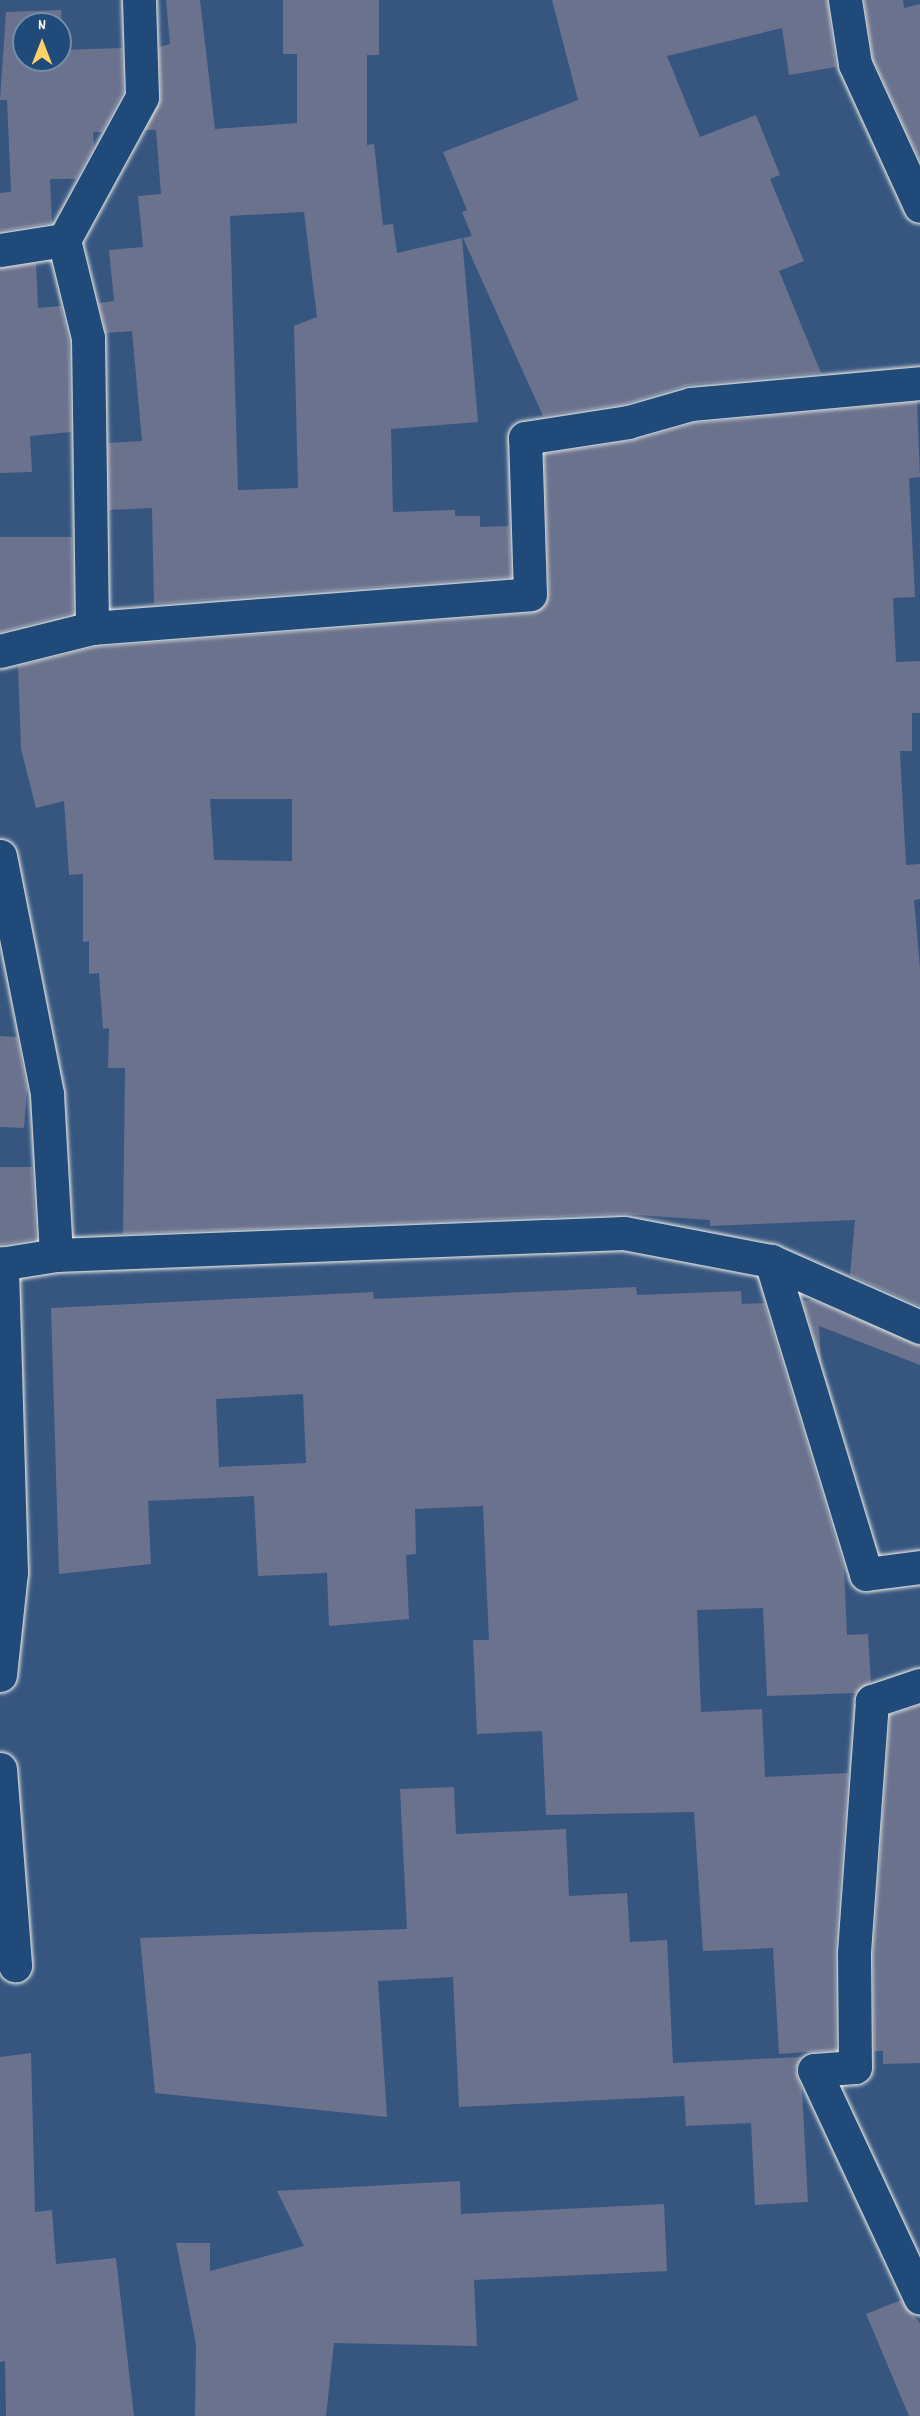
<!DOCTYPE html>
<style>
body{margin:0}
#map{position:relative;width:920px;height:2416px;overflow:hidden;background:#365680;font-family:Dekko,sans-serif}
div>[style]{position:absolute}
[style*='--x']{left:calc(var(--x)*1px);top:calc(var(--y)*1px);width:calc(var(--w)*1px);rotate:calc(var(--a)*1deg)}
.building>*{inset:0;background:#6b728e}
.roads{filter:drop-shadow(0 0 2px #f4f1e8) drop-shadow(0 0 2px #f4f1e8)}
.street>*{height:33px;margin:-16.5px;padding:0 16.5px;transform-origin:16.5px;border-radius:16.5px;background:#1f4a7a}
span{translate:-50% -50%;white-space:nowrap;text-align:center;line-height:1.15;-webkit-text-stroke:4.5px #1f4a7a;paint-order:stroke}
.north{position:absolute;left:12px;top:12px;width:60px;height:60px;box-sizing:border-box;background:#1f4a7a;border:2px solid #748da6;border-radius:50%;rotate:0deg;font-size:16px;font-weight:700;line-height:24px;text-align:center;color:#f4f1e8}
.north::after{content:'';display:block;margin:auto;width:21px;height:27px;background:#ffd166;clip-path:polygon(50% 0,100% 100%,50% 72%,0 100%)}
</style>
<div id="map">
<div class="building">
<i style="clip-path:polygon(evenodd,166px 0,200px 0,215px 129px,297px 123px,297px 54px,283px 54px,283px 0,379px 0,379px 55px,367px 55px,367px 145px,374px 144px,383px 225px,393px 224px,397px 253px,462px 238px,478px 422px,391px 429px,393px 512px,455px 510px,455px 516px,480px 516px,480px 527px,509px 526px,511px 577px,154px 604px,152px 508px,109px 510px,108px 443px,142px 441px,132px 331px,106px 333px,99px 303px,114px 301px,109px 250px,143px 247px,138px 196px,161px 194px,156px 130px,145px 130px,161px 97px,159px 47px,170px 44px,166px 0,304px 212px,317px 317px,294px 326px,298px 488px,238px 490px,230px 216px,304px 212px)"></i>
<i style="clip-path:polygon(552px 0,827px 0,836px 67px,789px 75px,782px 28px,667px 56px,700px 137px,756px 115px,780px 175px,770px 179px,804px 261px,779px 271px,821px 373px,689px 385px,624px 404px,543px 416px,463px 238px,472px 236px,462px 212px,467px 210px,443px 152px,578px 100px)"></i>
<i style="clip-path:polygon(864px 0,903px 0,904px 8px,920px 4px,920px 161px,873px 59px)"></i>
<i style="clip-path:polygon(evenodd,61px 10px,63px 50px,122px 48px,123px 92px,102px 132px,93px 132px,94px 146px,76px 179px,50px 179px,52px 223px,0 231px,0 193px,11px 192px,7px 100px,0 100px,6px 12px,61px 10px,24px 24px,60px 24px,60px 60px,24px 60px,24px 24px)"></i>
<i style="clip-path:polygon(36px 263px,38px 308px,61px 306px,69px 340px,71px 432px,30px 436px,32px 472px,0 473px,0 268px)"></i>
<i style="clip-path:polygon(evenodd,917px 402px,920px 477px,909px 478px,915px 597px,893px 598px,896px 662px,920px 661px,920px 713px,912px 713px,912px 751px,900px 751px,906px 865px,920px 864px,920px 899px,914px 900px,920px 968px,920px 1306px,850px 1275px,855px 1220px,710px 1226px,710px 1220px,623px 1214px,123px 1234px,125px 1068px,108px 1068px,109px 1028px,103px 1029px,99px 973px,89px 974px,89px 941px,83px 942px,83px 874px,69px 875px,64px 801px,36px 808px,21px 749px,18px 666px,95px 647px,532px 613px,546px 603px,549px 593px,544px 454px,631px 441px,694px 423px,917px 402px,210px 799px,292px 799px,292px 861px,214px 860px,210px 799px)"></i>
<i style="clip-path:polygon(0 537px,72px 537px,73px 613px,0 632px)"></i>
<i style="clip-path:polygon(0 1036px,17px 1037px,27px 1090px,24px 1128px,0 1127px)"></i>
<i style="clip-path:polygon(0 1167px,32px 1167px,36px 1239px,0 1245px)"></i>
<i style="clip-path:polygon(evenodd,636px 1287px,637px 1295px,741px 1291px,742px 1304px,764px 1303px,844px 1567px,847px 1635px,868px 1634px,871px 1682px,856px 1693px,767px 1696px,763px 1608px,697px 1610px,701px 1712px,762px 1709px,765px 1777px,848px 1773px,835px 1953px,836px 2050px,779px 2054px,773px 1948px,703px 1951px,694px 1812px,546px 1815px,542px 1731px,477px 1734px,473px 1640px,489px 1640px,483px 1506px,415px 1509px,416px 1554px,406px 1555px,409px 1619px,329px 1626px,327px 1573px,258px 1576px,254px 1496px,148px 1501px,151px 1564px,59px 1574px,51px 1308px,373px 1292px,374px 1299px,636px 1287px,303px 1394px,306px 1463px,219px 1467px,216px 1399px,303px 1394px)"></i>
<i style="clip-path:polygon(813px 1300px,920px 1345px,920px 1365px,819px 1326px,821px 1362px,803px 1301px)"></i>
<i style="clip-path:polygon(920px 1705px,920px 2063px,883px 2064px,883px 2051px,874px 2051px,873px 1955px,890px 1715px)"></i>
<i style="clip-path:polygon(454px 1787px,456px 1834px,566px 1829px,569px 1896px,627px 1893px,630px 1942px,667px 1940px,673px 2063px,801px 2057px,795px 2070px,802px 2089px,808px 2202px,755px 2205px,751px 2123px,686px 2126px,684px 2096px,459px 2107px,453px 1977px,378px 1981px,387px 2117px,155px 2093px,140px 1938px,407px 1929px,400px 1789px)"></i>
<i style="clip-path:polygon(31px 2053px,35px 2212px,52px 2210px,56px 2264px,116px 2258px,134px 2416px,6px 2416px,5px 2361px,0 2362px,0 2057px)"></i>
<i style="clip-path:polygon(460px 2181px,461px 2214px,664px 2204px,667px 2271px,474px 2280px,477px 2346px,334px 2343px,326px 2416px,195px 2416px,196px 2344px,176px 2243px,210px 2243px,210px 2271px,304px 2246px,277px 2191px)"></i>
<i style="clip-path:polygon(901px 2300px,920px 2323px,920px 2416px,909px 2416px,866px 2314px)"></i>
</div>
<div class="roads">
<div class="street">
<i style="--x:139;--y:0;--w:97;--a:88.2"></i>
<i style="--x:142;--y:97;--w:163;--a:118.6"></i>
<i style="--x:64;--y:240;--w:101;--a:76.2"></i>
<i style="--x:88;--y:338;--w:290;--a:89.2"></i>
<i style="--x:92;--y:628;--w:439;--a:-4.4"></i>
<i style="--x:530;--y:594;--w:156;--a:-91.8"></i>
<i style="--x:525;--y:438;--w:104;--a:-8.8"></i>
<i style="--x:628;--y:422;--w:66;--a:-15.9"></i>
<i style="--x:691;--y:404;--w:230;--a:-5.2"></i>
<i style="--x:845;--y:0;--w:65;--a:81.1"></i>
<i style="--x:855;--y:64;--w:156;--a:65.4"></i>
<i style="--x:0;--y:250;--w:65;--a:-8.9"></i>
<i style="--x:0;--y:651;--w:95;--a:-14"></i>
<i style="--x:0;--y:856;--w:243;--a:78.8"></i>
<i style="--x:47;--y:1094;--w:161;--a:86.8"></i>
<i style="--x:771;--y:1261;--w:327;--a:73.1"></i>
<i style="--x:866;--y:1574;--w:54;--a:-7.4"></i>
<i style="--x:0;--y:1264;--w:57;--a:-9.1"></i>
<i style="--x:56;--y:1255;--w:568;--a:-2.22"></i>
<i style="--x:624;--y:1233;--w:150;--a:10.8"></i>
<i style="--x:771;--y:1261;--w:163;--a:23.9"></i>
<i style="--x:0;--y:1675;--w:104;--a:-83.9"></i>
<i style="--x:11;--y:1572;--w:309;--a:-91.7"></i>
<i style="--x:920;--y:1685;--w:51;--a:161.6"></i>
<i style="--x:872;--y:1701;--w:254;--a:94.1"></i>
<i style="--x:854;--y:1954;--w:113;--a:89.5"></i>
<i style="--x:855;--y:2067;--w:41;--a:175.8"></i>
<i style="--x:814;--y:2070;--w:251;--a:65"></i>
<i style="--x:0;--y:1769;--w:197;--a:85.6"></i>
</div>
</div>
<div class="north">N</div>
</div>
